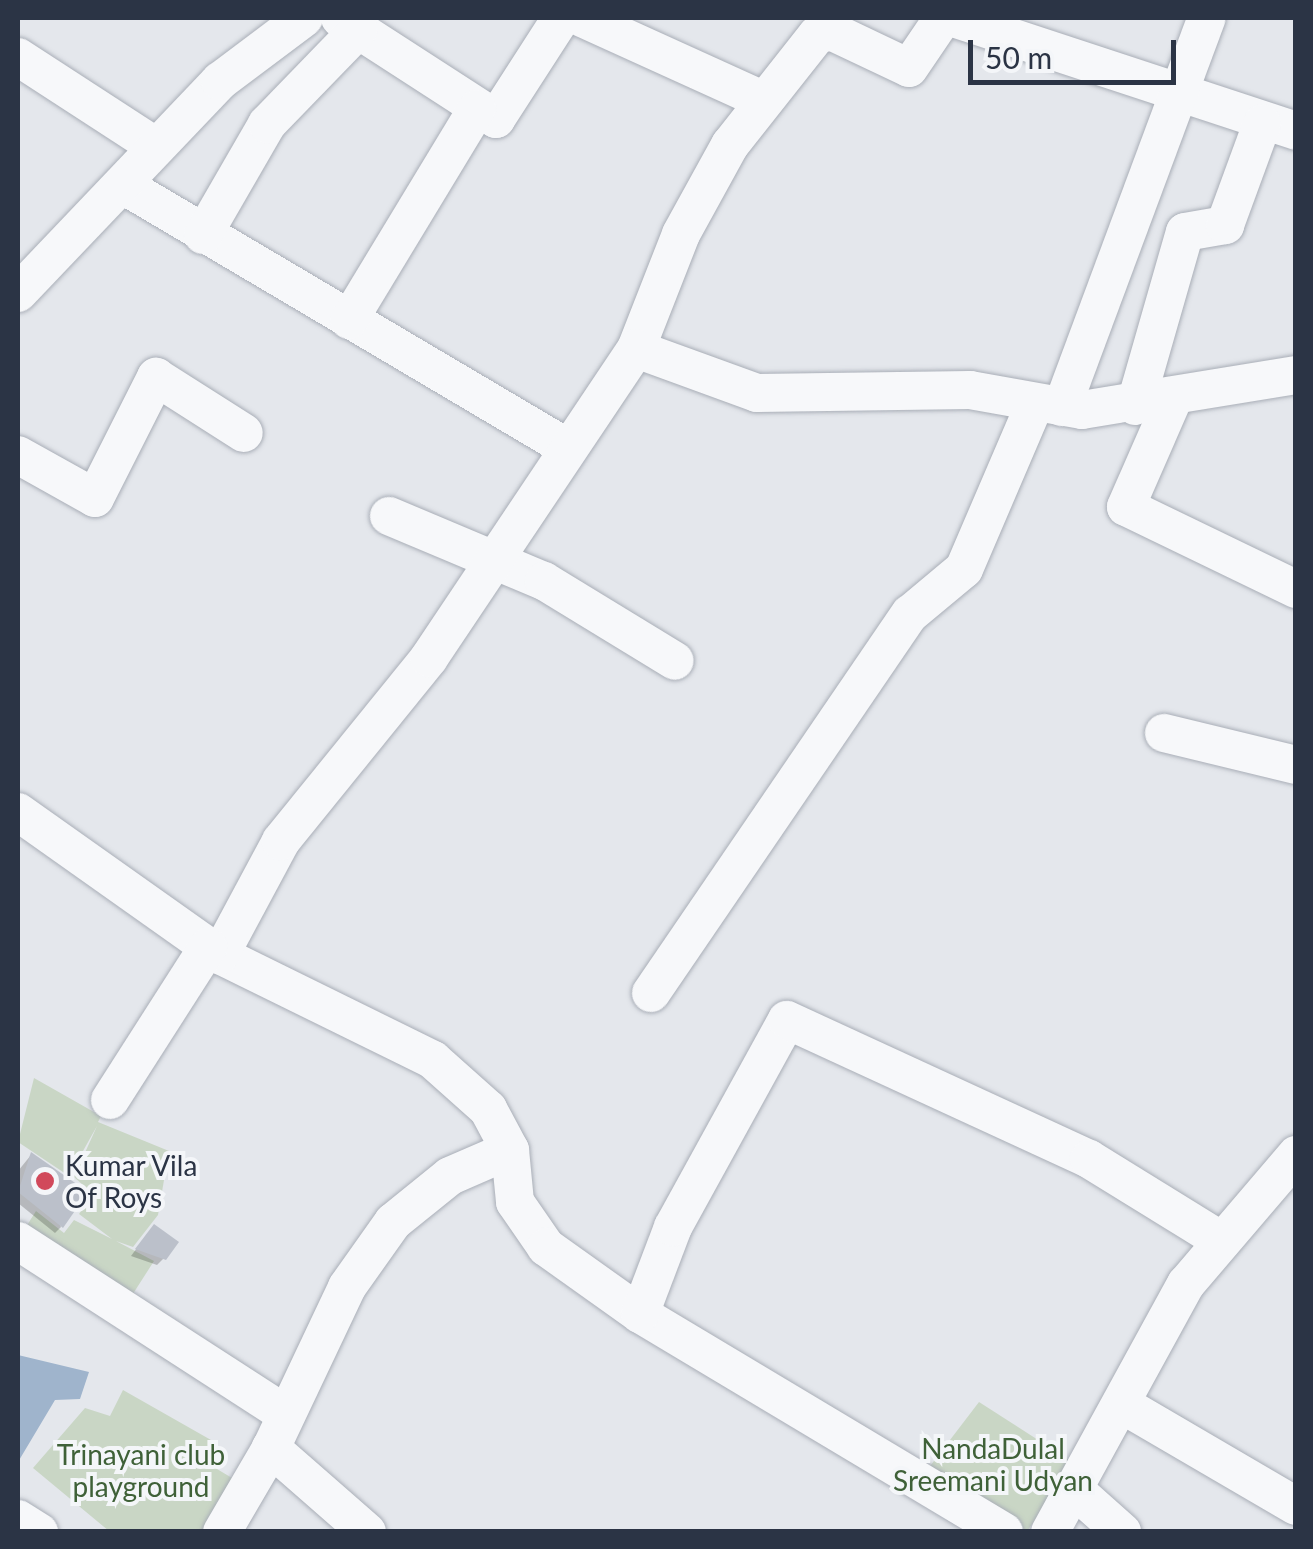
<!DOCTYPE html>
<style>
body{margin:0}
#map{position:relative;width:1313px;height:1549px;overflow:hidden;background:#e4e7ec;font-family:Lato,sans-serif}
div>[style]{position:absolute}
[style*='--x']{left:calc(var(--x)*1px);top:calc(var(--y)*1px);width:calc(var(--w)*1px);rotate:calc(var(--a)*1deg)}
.green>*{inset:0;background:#c9d6c5}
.water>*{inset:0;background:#9fb4cc}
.shadow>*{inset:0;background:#0003}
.building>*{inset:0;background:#bbc0ca}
.roads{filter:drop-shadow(0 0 2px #a9aeb7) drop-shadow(0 0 2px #a9aeb7)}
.minor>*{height:38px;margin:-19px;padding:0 19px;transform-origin:19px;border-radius:19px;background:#f7f8fa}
.dots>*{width:28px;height:28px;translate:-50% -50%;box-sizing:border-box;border:5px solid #f4f6f9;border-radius:50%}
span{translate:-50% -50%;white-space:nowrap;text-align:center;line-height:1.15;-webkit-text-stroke:8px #f4f6f9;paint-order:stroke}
.poi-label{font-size:28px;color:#2b3445}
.left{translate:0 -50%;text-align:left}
.park-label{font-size:28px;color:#3f6138}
.frame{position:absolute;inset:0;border:20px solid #2b3445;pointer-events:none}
.scale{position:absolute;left:968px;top:40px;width:208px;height:45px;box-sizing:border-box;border:5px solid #2b3445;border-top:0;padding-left:12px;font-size:30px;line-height:35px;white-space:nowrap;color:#2b3445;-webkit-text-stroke:8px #f4f6f9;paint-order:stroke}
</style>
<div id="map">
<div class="green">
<i style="clip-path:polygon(34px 1078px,101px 1116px,98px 1122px,169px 1151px,158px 1215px,133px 1247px,116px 1241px,154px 1261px,122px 1311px,19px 1238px,36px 1211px,64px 1233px,74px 1220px,112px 1239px,79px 1214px,93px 1194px,74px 1177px,97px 1126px,69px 1176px,18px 1142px)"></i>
<i style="clip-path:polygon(123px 1390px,211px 1440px,207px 1463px,242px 1484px,213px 1531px,109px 1531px,33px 1468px,85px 1408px,110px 1416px)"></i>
<i style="clip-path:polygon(979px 1402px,1077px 1465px,1027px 1531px,924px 1474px)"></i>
</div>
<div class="water">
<i style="clip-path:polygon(18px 1355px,89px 1372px,80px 1399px,55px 1400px,18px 1462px)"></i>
</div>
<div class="shadow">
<i style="clip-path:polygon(31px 1155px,61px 1227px,55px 1233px,18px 1203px,18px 1171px)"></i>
<i style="clip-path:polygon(148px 1233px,164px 1258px,157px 1265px,131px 1256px)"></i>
</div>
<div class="building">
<i style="clip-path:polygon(31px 1152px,88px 1192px,63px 1228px,18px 1192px)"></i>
<i style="clip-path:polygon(154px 1224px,179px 1242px,166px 1260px,135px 1249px)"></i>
</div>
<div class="roads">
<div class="minor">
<i style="--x:340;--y:18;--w:186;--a:32.9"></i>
<i style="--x:496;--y:119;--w:120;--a:-57.2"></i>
<i style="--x:582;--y:18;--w:199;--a:24.4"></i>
<i style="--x:953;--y:18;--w:361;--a:18.2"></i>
<i style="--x:18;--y:57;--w:163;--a:33"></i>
<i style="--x:123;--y:185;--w:515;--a:30.6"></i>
<i style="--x:203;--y:235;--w:128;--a:-60"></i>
<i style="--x:267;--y:124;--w:131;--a:-45.9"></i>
<i style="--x:18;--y:293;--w:293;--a:-46.4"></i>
<i style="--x:220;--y:81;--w:105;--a:-36.9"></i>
<i style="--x:349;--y:320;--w:247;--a:-58.8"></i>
<i style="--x:636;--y:349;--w:123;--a:-68.6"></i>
<i style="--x:681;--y:234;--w:102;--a:-61.2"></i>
<i style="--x:730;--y:145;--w:140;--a:-51.7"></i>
<i style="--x:817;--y:35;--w:15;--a:-16"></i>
<i style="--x:831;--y:31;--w:86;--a:25.4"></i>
<i style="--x:909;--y:68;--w:60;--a:-55.8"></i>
<i style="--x:1174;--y:397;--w:120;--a:113.6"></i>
<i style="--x:1126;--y:507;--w:189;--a:25.8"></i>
<i style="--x:1135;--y:406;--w:181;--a:-74"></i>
<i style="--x:1185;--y:232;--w:41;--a:-9.9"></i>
<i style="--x:1225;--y:225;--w:108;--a:-69.9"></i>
<i style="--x:1062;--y:407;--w:415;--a:-69.6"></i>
<i style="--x:18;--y:455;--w:88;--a:29.2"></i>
<i style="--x:95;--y:498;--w:136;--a:-63.2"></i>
<i style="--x:156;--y:377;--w:104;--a:32.5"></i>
<i style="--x:389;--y:516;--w:168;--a:22.8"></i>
<i style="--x:544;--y:581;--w:153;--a:31.4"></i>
<i style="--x:1164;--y:733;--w:136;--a:13.6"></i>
<i style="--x:18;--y:812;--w:247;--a:35.3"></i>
<i style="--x:220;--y:955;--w:237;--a:26.2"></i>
<i style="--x:433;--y:1060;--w:74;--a:41.7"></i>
<i style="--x:488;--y:1109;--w:47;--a:61.8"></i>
<i style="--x:510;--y:1150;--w:52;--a:84.5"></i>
<i style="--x:515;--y:1202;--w:55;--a:55.4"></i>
<i style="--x:546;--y:1247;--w:115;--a:35.5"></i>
<i style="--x:640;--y:1314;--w:424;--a:30.9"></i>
<i style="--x:220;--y:955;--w:129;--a:-61.8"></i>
<i style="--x:281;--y:841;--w:235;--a:-51"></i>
<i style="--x:429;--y:658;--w:372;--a:-56.2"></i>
<i style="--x:636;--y:349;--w:129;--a:20"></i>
<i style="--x:757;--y:393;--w:213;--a:-0.8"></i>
<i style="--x:970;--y:390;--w:114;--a:10.1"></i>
<i style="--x:1082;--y:410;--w:217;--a:-9.3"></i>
<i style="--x:651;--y:993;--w:459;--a:-55.7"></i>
<i style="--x:910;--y:614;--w:70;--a:-39.8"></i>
<i style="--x:964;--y:569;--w:181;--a:-66.8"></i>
<i style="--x:110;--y:1100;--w:182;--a:-57.4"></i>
<i style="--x:18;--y:1241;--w:318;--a:32.9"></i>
<i style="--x:640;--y:1314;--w:93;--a:-69.2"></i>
<i style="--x:673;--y:1227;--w:236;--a:-61.2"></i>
<i style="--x:787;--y:1020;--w:332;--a:24.7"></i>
<i style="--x:1089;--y:1159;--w:156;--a:31.7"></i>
<i style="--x:1123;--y:1405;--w:200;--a:30.3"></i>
<i style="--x:1076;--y:1491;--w:62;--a:41.7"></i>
<i style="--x:18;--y:1519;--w:25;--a:32"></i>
<i style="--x:222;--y:1532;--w:97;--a:-59.7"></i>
<i style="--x:367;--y:1532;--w:128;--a:-138.8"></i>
<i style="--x:271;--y:1448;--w:178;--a:-64.7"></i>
<i style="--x:347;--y:1287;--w:80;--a:-54.7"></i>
<i style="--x:393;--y:1222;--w:73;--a:-38.9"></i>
<i style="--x:450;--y:1176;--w:65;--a:-23.4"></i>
<i style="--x:1050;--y:1532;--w:283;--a:-61.3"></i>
<i style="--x:1186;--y:1284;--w:170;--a:-49.5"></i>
</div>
</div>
<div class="dots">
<i style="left:45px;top:1181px;background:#d1495b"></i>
</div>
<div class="poi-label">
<span class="left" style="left:65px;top:1181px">Kumar Vila<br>Of Roys</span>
</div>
<div class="park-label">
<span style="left:993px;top:1464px">NandaDulal<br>Sreemani Udyan</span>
<span style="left:141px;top:1470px">Trinayani club<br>playground</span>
</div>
<div class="frame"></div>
<div class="scale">50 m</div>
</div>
